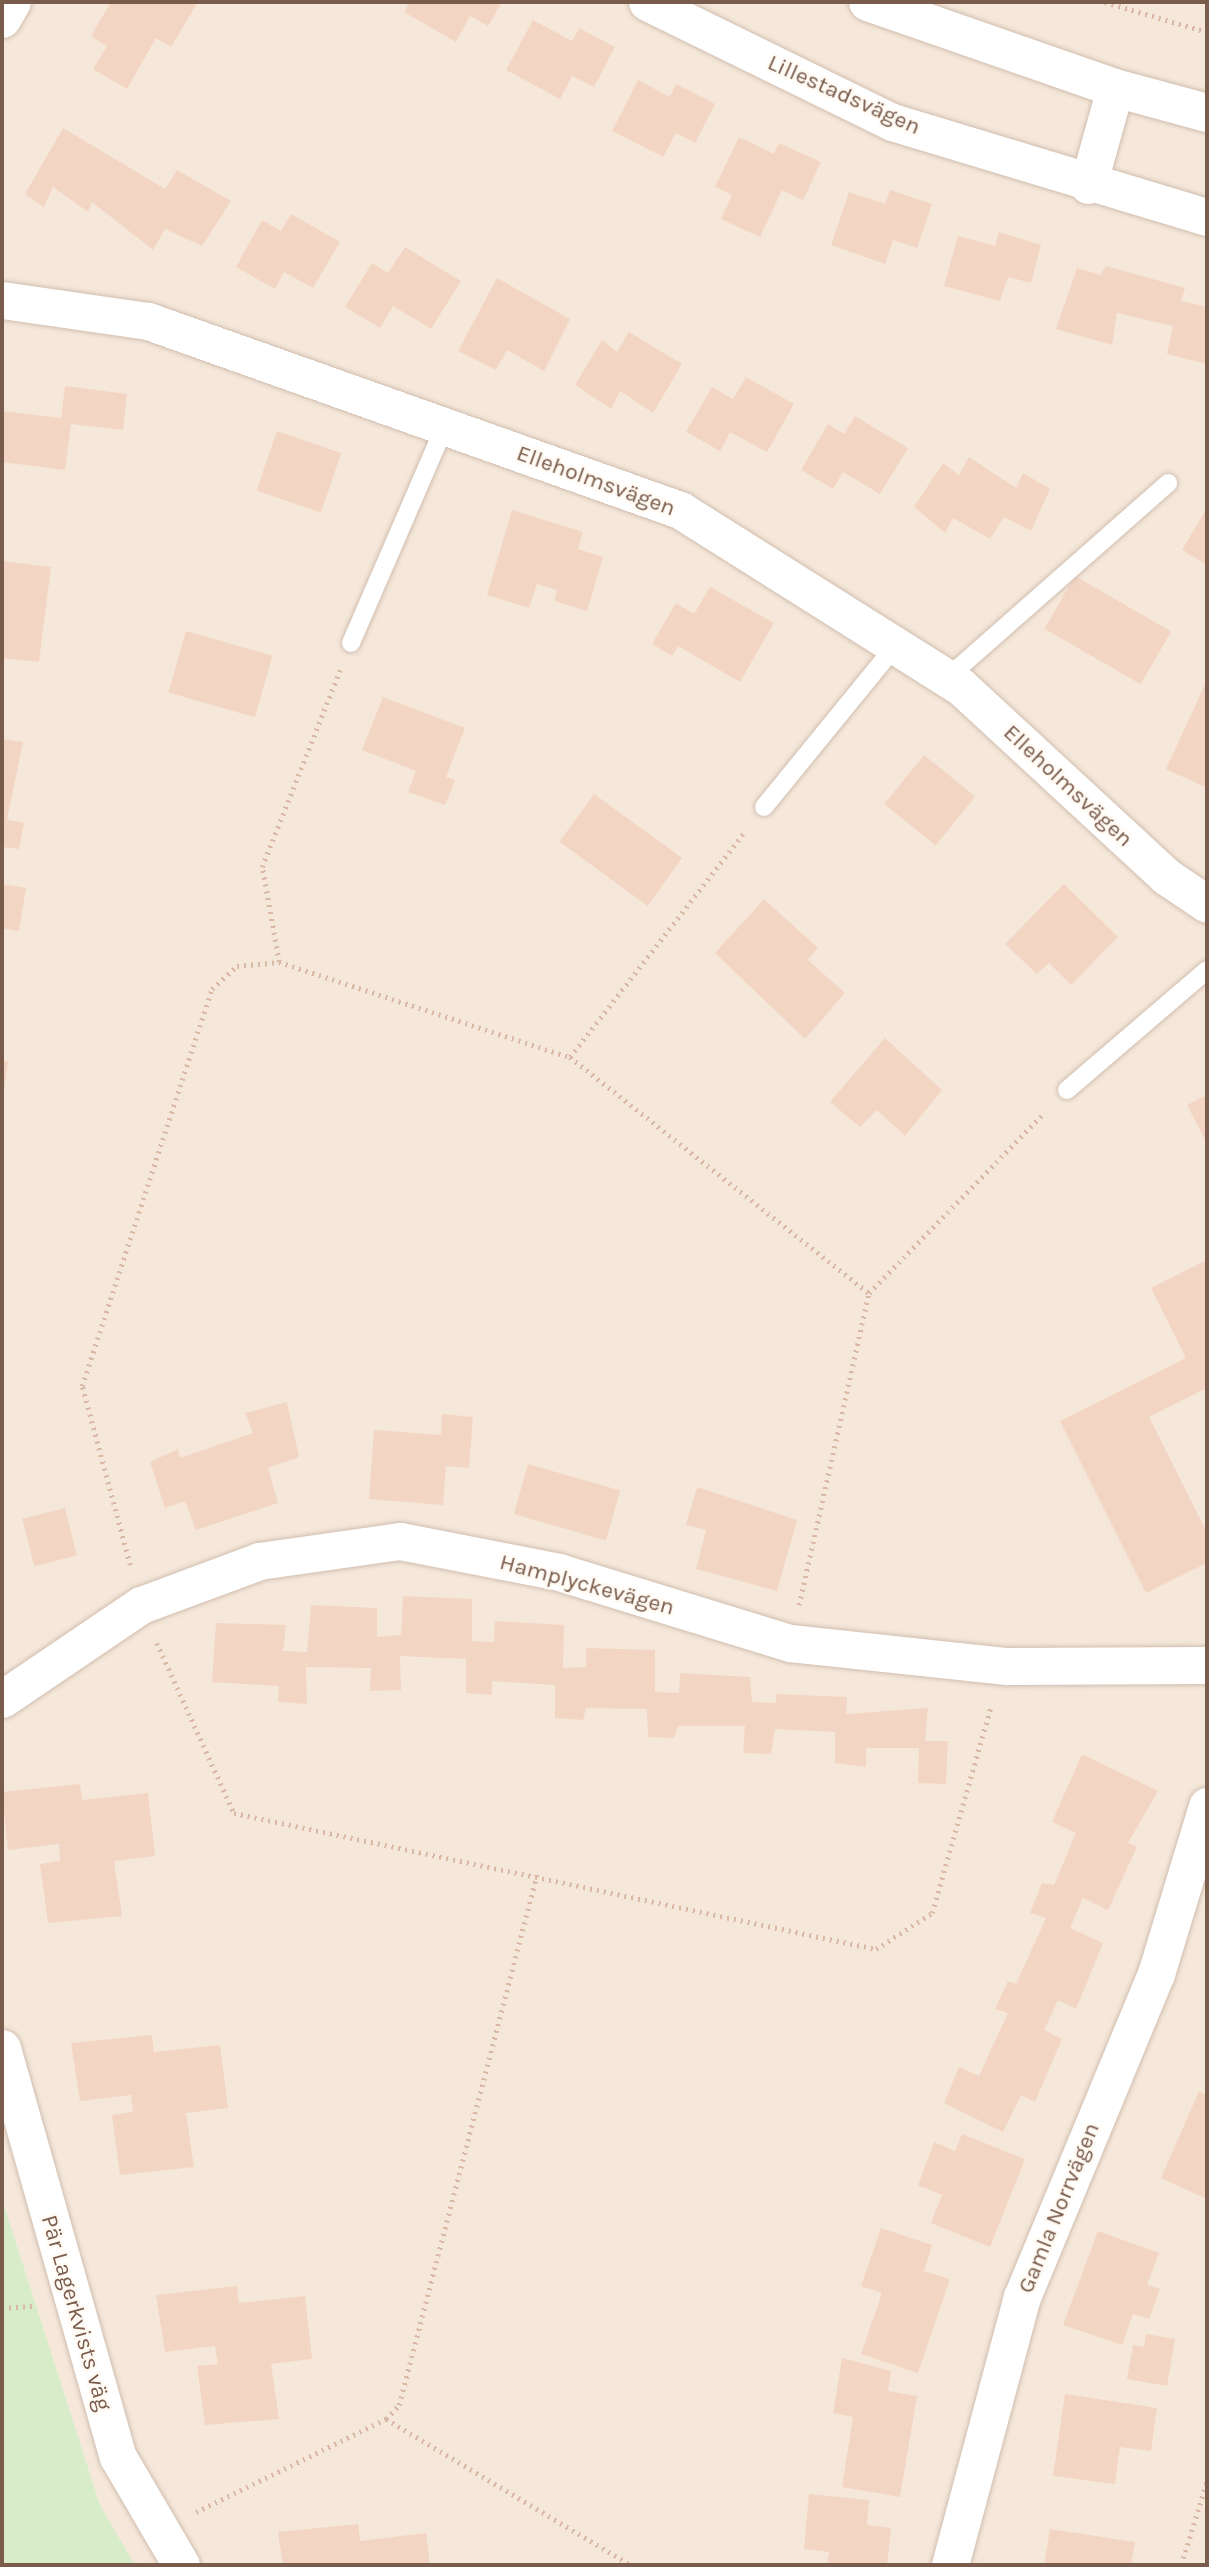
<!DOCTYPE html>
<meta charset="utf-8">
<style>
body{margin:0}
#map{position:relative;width:1209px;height:2567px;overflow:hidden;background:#fdf6ec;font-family:Karla,sans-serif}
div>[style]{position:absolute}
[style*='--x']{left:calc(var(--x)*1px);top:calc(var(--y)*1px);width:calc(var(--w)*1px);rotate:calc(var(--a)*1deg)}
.residential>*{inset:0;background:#f5e8da}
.green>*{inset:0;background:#d8ecc9}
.building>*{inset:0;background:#f3d5c3;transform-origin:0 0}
.path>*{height:4.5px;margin-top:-2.25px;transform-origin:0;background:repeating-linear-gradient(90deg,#d9b8a5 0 2px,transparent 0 7px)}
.roads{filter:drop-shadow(0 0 2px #d1beb0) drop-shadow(0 0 2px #d1beb0)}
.service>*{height:18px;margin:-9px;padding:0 9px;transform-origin:9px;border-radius:9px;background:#fff}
.minor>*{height:37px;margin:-18.5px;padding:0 18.5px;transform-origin:18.5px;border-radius:18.5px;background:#fff}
.secondary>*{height:38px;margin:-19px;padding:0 19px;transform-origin:19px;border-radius:19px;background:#fff}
span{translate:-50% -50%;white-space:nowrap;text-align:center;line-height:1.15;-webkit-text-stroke:5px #fffaf3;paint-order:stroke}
.street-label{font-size:23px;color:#7a5c4d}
.frame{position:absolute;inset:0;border:4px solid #7a5c4d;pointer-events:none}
</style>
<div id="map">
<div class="residential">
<i style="clip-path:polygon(2px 2px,1207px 2px,1207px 2565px,135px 2565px,100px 2505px,2px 2199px)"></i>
</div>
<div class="green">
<i style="clip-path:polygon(2px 2199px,100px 2505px,135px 2565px,2px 2565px)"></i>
</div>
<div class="building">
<i style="clip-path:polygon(111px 2px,198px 2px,171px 47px,156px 38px,127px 89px,93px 69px,107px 46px,91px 36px)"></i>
<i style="clip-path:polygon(410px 2px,502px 2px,488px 26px,470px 16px,456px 42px,404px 12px)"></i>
<i style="clip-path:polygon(533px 20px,572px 41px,579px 28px,615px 47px,594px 87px,572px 76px,560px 99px,506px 70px)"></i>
<i style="clip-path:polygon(638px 80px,670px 97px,676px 84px,715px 104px,695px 143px,676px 133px,663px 157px,612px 131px)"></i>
<i style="clip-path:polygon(63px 128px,165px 189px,177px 170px,231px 201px,202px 246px,165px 229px,153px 250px,92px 202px,88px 212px,53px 187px,44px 207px,25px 194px)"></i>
<i style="clip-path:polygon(739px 137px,774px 154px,779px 143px,821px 162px,803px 200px,782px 190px,760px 237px,721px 219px,732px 195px,715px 187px)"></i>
<i style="clip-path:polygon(890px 190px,932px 204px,917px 248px,893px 240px,885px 264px,831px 245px,849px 192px,885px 204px)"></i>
<i style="clip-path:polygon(291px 214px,340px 242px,313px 288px,284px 272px,275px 289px,236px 267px,262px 220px,281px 231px)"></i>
<i style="clip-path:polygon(999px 232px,1041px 245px,1031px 283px,1008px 277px,1000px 301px,944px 286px,958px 236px,995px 246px)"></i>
<i style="clip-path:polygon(405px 247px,461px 281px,431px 329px,393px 306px,380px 328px,345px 307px,372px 263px,388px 273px)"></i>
<i style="clip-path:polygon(1106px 266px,1185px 288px,1181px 301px,1207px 307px,1207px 364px,1167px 354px,1173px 326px,1117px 313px,1112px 345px,1056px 329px,1077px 268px,1100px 275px)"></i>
<i style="clip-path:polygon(497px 278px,570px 319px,544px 371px,507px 350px,496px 370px,458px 351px)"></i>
<i style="clip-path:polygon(629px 332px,682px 364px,653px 413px,620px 391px,611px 409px,575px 385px,602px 340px,617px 352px)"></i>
<i style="clip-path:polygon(746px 377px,794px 404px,767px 452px,730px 432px,720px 451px,686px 432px,712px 387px,733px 399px)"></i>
<i style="clip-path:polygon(65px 386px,127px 394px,123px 430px,71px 424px,65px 470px,2px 462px,2px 411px,61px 418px)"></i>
<i style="clip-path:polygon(855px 416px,908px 448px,880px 494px,843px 472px,833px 489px,801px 470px,828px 424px,844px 434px)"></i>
<i style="left:277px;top:431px;width:68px;height:63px;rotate:19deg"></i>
<i style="clip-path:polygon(969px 457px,1016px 488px,1023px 473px,1050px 489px,1031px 531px,1004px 517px,990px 539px,953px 518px,945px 533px,914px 507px,943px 463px,959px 475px)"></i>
<i style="clip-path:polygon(1207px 508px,1207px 565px,1182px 550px)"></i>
<i style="clip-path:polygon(512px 510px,583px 532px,578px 549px,603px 557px,587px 611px,554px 601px,557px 590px,537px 584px,529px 608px,487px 595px)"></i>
<i style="clip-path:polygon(2px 561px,51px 567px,39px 662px,2px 658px)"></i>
<i style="left:1075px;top:576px;width:111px;height:61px;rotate:30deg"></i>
<i style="clip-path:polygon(710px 587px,774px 623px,740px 682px,678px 646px,672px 656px,652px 644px,676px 603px,694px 614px)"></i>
<i style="left:186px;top:631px;width:90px;height:64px;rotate:16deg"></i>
<i style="clip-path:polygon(1207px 680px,1207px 788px,1166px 769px)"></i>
<i style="clip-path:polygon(383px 697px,465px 728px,446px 777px,455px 780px,445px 805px,408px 792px,416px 771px,362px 750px)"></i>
<i style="clip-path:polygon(2px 739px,23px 742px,7px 820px,24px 823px,19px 849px,2px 847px)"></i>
<i style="left:924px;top:755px;width:66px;height:63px;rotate:39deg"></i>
<i style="left:594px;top:794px;width:109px;height:59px;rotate:36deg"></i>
<i style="clip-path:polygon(2px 884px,26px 888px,19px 931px,2px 928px)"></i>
<i style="clip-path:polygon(1064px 884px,1118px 937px,1071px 985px,1049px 963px,1037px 974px,1005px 944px)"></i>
<i style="clip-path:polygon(764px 899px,818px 948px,808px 960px,845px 993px,805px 1039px,715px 953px)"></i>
<i style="clip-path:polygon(885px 1038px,942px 1090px,905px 1136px,877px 1110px,860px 1127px,830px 1102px)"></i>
<i style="clip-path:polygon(2px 1061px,8px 1062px,3px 1098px,2px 1098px)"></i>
<i style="clip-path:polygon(1207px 1095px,1207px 1144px,1187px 1105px)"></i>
<i style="clip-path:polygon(1207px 1260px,1207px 1388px,1149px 1417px,1207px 1533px,1207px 1563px,1146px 1593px,1060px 1421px,1186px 1358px,1151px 1288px)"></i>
<i style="clip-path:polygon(287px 1402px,299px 1457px,268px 1468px,278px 1503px,196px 1530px,185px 1501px,165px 1508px,150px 1462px,178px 1449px,180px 1458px,253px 1433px,245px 1413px)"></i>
<i style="clip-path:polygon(442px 1414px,473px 1417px,469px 1468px,446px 1466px,443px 1505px,369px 1499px,374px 1430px,441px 1435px)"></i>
<i style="left:528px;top:1464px;width:96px;height:52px;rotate:16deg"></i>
<i style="clip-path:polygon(697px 1487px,797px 1520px,777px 1591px,696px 1569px,706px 1530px,686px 1525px)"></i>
<i style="left:65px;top:1508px;width:49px;height:44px;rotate:76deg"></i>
<i style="clip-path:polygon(403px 1596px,472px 1599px,472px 1641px,494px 1642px,495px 1621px,564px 1625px,563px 1668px,586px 1667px,586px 1648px,655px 1650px,655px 1692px,679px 1693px,680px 1673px,750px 1677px,752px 1702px,776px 1703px,776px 1694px,847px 1697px,846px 1714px,928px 1708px,925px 1741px,948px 1741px,946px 1784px,918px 1783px,919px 1748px,866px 1748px,866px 1767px,835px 1763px,835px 1732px,775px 1729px,771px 1754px,743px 1753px,745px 1726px,678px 1726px,674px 1738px,648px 1737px,647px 1709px,586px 1708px,583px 1720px,555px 1718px,555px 1685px,492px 1681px,492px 1695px,466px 1693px,466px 1659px,400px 1656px,401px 1690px,370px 1691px,371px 1668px,306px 1667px,307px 1704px,278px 1702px,279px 1686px,212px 1682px,216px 1623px,286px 1625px,283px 1651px,307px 1652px,311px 1605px,377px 1608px,377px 1637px,401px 1635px)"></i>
<i style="clip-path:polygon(1082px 1754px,1158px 1791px,1128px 1843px,1137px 1847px,1108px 1910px,1083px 1898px,1070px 1928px,1103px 1943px,1076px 2009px,1058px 2000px,1044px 2030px,1062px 2039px,1035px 2102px,1021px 2095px,1003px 2132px,944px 2103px,959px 2067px,979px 2076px,1008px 2013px,995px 2009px,1008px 1981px,1016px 1984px,1046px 1918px,1030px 1913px,1042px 1883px,1054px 1885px,1076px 1833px,1052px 1822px)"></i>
<i style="clip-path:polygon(80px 1784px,82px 1800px,148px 1793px,155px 1856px,114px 1861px,122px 1916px,48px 1923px,40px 1864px,60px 1861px,59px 1844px,8px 1850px,2px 1792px)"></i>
<i style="clip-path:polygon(152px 2035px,154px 2052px,220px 2045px,228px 2108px,186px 2113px,194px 2167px,120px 2175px,112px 2115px,133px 2112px,131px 2095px,80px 2101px,71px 2043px)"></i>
<i style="clip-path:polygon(1199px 2091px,1207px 2095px,1207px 2199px,1161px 2178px)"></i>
<i style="clip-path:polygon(962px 2134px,1025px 2159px,990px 2247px,931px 2223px,942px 2195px,918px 2185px,934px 2142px,955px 2151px)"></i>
<i style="clip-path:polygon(881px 2228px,932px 2245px,924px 2271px,950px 2279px,918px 2373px,861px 2354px,882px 2293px,861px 2286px)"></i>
<i style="clip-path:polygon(1098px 2231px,1159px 2253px,1147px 2285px,1160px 2289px,1149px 2319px,1133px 2314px,1122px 2345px,1063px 2325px)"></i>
<i style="clip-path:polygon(237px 2286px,239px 2303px,305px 2296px,312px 2359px,271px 2364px,279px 2419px,205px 2425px,197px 2366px,218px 2364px,215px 2346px,165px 2352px,156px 2295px)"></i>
<i style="clip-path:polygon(1146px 2334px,1175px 2339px,1167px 2386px,1127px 2379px,1133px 2345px,1144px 2347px)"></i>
<i style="clip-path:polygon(842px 2358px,891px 2371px,888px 2391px,917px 2396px,900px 2497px,842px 2487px,853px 2417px,833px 2413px)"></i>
<i style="clip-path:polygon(1065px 2394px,1157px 2408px,1151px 2451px,1120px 2447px,1115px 2484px,1053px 2476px)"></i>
<i style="clip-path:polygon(809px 2494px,869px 2500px,867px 2525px,891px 2528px,887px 2565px,827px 2565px,829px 2552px,804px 2549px)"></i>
<i style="clip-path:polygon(358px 2524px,360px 2541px,426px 2533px,430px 2565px,283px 2565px,278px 2532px)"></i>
<i style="clip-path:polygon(1050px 2529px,1135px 2542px,1131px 2565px,1044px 2565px)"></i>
</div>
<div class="path">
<i style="--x:1105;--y:2;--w:106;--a:16.4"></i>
<i style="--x:279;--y:962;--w:97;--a:-100.1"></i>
<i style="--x:262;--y:867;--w:212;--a:-68.4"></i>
<i style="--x:570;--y:1057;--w:287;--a:-52.2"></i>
<i style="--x:130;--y:1565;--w:185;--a:-105"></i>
<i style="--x:82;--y:1386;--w:418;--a:-71.9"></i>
<i style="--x:212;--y:989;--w:34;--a:-43"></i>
<i style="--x:237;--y:966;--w:42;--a:-5.4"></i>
<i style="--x:279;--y:962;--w:306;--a:18.1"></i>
<i style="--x:570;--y:1057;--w:381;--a:38.3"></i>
<i style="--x:799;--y:1605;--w:320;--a:-77.4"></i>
<i style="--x:869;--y:1293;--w:252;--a:-45.8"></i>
<i style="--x:157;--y:1643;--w:187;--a:65.6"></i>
<i style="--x:234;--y:1813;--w:656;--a:11.96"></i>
<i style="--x:876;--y:1949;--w:67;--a:-32.7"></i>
<i style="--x:932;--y:1913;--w:215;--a:-74.1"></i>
<i style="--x:2;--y:2308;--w:30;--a:-4"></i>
<i style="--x:386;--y:2419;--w:285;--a:30.8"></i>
<i style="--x:196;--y:2512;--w:212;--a:-26.1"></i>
<i style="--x:386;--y:2419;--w:19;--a:-47"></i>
<i style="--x:399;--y:2405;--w:549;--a:-75.43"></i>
<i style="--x:1181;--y:2565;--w:88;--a:-72.8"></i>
</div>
<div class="roads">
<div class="service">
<i style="--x:351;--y:643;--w:236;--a:-66.6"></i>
<i style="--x:947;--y:678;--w:295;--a:-41.4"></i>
<i style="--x:764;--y:807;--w:209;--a:-50.8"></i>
<i style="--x:1067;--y:1090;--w:184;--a:-40.6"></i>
</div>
<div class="minor">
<i style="--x:647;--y:2;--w:273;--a:26.1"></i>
<i style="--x:892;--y:122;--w:329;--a:16.8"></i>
<i style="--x:2;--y:19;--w:20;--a:-60"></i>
<i style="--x:1088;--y:185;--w:101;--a:-74.4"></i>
<i style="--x:2;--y:300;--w:148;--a:8.2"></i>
<i style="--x:148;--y:321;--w:565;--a:19.56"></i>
<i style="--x:680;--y:510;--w:331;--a:32.2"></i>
<i style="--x:960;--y:686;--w:282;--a:42.7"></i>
<i style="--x:1167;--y:877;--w:48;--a:34"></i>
<i style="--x:2;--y:1699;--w:168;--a:-34.1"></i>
<i style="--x:141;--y:1605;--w:126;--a:-20.4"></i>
<i style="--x:259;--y:1561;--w:142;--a:-8.1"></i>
<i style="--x:400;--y:1541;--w:162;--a:11"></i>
<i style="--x:559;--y:1572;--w:242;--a:17.1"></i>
<i style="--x:790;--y:1643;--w:218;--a:6.1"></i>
<i style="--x:1007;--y:1666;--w:200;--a:-0.3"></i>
<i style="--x:2;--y:2048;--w:425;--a:74.2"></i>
<i style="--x:118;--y:2457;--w:125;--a:59.7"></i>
<i style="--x:950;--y:2565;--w:278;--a:-75"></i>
<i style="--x:1022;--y:2297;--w:350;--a:-67.5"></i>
<i style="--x:1156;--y:1974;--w:176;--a:-73.1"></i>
</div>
<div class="secondary">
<i style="--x:868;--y:2;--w:262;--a:19.2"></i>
<i style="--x:1115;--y:88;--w:95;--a:15.2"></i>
</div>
</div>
<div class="street-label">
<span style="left:844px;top:95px;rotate:24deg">Lillestadsvägen</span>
<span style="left:596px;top:481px;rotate:20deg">Elleholmsvägen</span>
<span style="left:1068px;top:786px;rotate:43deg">Elleholmsvägen</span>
<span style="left:587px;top:1585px;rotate:15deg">Hamplyckevägen</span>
<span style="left:1059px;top:2208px;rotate:-68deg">Gamla Norrvägen</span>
<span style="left:76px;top:2313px;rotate:74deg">Pär Lagerkvists väg</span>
</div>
<div class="frame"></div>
</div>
